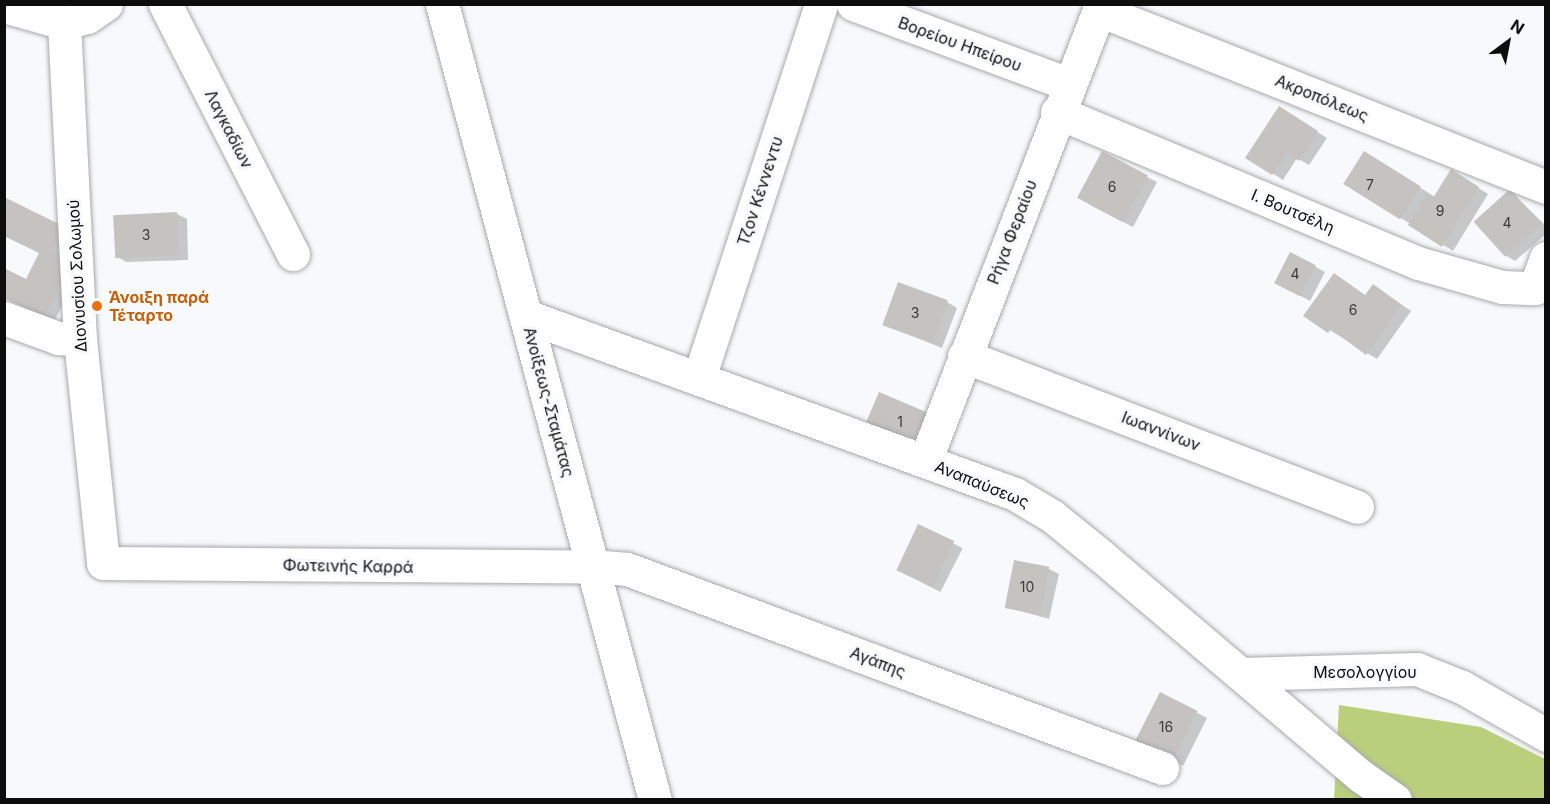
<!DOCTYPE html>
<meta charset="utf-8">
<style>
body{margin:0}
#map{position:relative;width:1550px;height:804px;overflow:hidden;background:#f8f9fc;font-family:Inter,sans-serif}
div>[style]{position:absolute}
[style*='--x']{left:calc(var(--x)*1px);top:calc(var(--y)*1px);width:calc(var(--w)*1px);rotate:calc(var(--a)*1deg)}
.forest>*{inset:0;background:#bacf7c}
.shadow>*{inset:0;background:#0003;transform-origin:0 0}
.building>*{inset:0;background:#c5c2c0;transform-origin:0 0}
.roads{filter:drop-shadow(0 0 2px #a8a9ac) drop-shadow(0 0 2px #a8a9ac)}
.minor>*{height:33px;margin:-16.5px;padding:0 16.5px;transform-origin:16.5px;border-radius:16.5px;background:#fff}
.dots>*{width:16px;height:16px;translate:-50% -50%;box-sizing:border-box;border:3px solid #f8f9fc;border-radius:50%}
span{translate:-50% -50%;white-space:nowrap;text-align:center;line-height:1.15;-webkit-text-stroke:6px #f8f9fc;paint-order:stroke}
.number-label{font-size:14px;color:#3b3a3a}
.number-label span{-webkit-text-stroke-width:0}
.street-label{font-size:16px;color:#0d0d0e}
.food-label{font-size:16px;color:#c56008;font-weight:700}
.left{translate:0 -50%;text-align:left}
.frame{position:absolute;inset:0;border:6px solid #0d0d0e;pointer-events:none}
.north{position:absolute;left:1478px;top:12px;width:60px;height:60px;-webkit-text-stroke:4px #f8f9fc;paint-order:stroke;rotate:32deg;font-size:16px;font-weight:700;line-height:24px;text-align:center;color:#0d0d0e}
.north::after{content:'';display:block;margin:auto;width:21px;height:27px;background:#0d0d0e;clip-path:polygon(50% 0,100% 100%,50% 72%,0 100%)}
</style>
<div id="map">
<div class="forest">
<i style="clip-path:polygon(1339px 705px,1481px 727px,1545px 759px,1545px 799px,1334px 800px)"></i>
</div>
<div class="shadow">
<i style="clip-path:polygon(1289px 114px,1327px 138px,1309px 165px,1297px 158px,1283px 180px,1248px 157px)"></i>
<i style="clip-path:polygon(1379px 162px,1435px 197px,1451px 171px,1488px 194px,1453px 251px,1401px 218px)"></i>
<i style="clip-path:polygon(1147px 177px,1157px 182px,1133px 227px,1088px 204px)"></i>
<i style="clip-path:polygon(1510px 191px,1546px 226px,1546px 234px,1515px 261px,1505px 255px)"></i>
<i style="clip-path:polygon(177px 214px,187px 219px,188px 260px,126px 262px,116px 256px)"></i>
<i style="clip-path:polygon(63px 228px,81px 269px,54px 322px,4px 297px,27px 281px)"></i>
<i style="clip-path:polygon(1291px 254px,1325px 272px,1310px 301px,1284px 287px)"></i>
<i style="clip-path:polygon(1335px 275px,1366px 296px,1374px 286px,1411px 311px,1377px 359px,1305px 315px)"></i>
<i style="clip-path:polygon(947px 302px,957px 308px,942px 348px,885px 325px)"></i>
<i style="left:919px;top:526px;width:49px;height:49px;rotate:27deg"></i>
<i style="clip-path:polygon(1049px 569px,1059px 574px,1049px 619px,1006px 607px)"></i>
<i style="clip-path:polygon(1161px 694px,1207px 718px,1183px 766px,1147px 749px)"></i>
</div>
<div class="building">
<i style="clip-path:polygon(1279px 106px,1318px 131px,1299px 161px,1287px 153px,1272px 175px,1245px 158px)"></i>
<i style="left:1102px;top:151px;width:52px;height:53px;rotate:28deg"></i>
<i style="left:1364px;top:151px;width:67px;height:39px;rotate:32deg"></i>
<i style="clip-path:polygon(1451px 169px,1479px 187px,1442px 247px,1408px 225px,1427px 194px,1433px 198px)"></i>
<i style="left:1510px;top:189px;width:47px;height:49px;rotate:48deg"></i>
<i style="clip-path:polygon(4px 197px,63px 226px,51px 251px,72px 262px,44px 317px,4px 298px,4px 268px,26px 279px,39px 253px,4px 236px)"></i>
<i style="left:177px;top:212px;width:43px;height:64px;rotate:87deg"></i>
<i style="left:1290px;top:252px;width:29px;height:35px;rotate:27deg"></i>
<i style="clip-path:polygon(1334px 273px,1365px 295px,1373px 284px,1402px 305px,1366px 355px,1331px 329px,1328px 333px,1303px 316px)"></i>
<i style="left:898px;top:282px;width:53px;height:46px;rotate:20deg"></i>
<i style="left:879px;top:392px;width:62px;height:40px;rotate:23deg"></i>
<i style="left:918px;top:524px;width:40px;height:51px;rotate:25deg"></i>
<i style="left:1014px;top:560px;width:36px;height:49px;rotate:11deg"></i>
<i style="left:1160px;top:692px;width:42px;height:58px;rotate:27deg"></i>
</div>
<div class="roads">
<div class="minor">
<i style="--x:165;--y:4;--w:281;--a:62.9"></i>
<i style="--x:442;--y:4;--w:824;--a:75.02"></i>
<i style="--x:853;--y:4;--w:229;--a:20.4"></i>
<i style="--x:4;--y:6;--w:62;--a:15.8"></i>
<i style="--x:64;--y:23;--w:24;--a:-15"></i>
<i style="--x:87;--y:17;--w:23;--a:-34"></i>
<i style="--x:1099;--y:10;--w:481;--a:21.6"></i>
<i style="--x:64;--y:23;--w:316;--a:87.1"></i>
<i style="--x:80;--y:339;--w:225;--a:84.1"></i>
<i style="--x:103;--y:563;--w:489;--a:0.4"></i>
<i style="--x:592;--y:566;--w:35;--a:5"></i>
<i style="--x:627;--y:569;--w:571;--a:20.4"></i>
<i style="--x:1057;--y:112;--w:391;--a:22.7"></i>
<i style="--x:1418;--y:263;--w:87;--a:15.9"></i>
<i style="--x:1502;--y:287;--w:33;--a:2"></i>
<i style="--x:1535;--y:288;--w:32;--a:-70"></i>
<i style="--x:526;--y:316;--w:520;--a:20"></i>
<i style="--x:1015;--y:494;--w:43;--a:30.7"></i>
<i style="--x:1052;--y:516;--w:62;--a:39.1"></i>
<i style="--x:1100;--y:555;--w:343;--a:40.3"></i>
<i style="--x:1362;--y:777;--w:40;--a:34.9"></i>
<i style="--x:4;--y:318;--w:58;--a:20.3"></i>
<i style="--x:58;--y:338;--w:22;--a:3"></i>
<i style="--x:964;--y:356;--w:421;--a:21"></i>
<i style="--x:699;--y:378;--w:393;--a:-71.9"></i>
<i style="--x:925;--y:461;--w:490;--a:-68.9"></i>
<i style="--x:1241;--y:674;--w:176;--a:-1.6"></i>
<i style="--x:1417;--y:669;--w:48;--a:21.8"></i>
<i style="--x:1462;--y:687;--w:97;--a:29.7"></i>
</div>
</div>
<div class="dots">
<i style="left:97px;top:306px;background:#e8710a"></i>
</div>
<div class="number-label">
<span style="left:1370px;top:185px">7</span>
<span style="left:1112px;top:187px">6</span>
<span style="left:1440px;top:211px">9</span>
<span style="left:1507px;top:223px">4</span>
<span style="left:146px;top:235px">3</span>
<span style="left:1295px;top:274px">4</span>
<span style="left:1353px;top:310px">6</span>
<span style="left:915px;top:313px">3</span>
<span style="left:900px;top:422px">1</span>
<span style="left:1027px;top:587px">10</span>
<span style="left:1166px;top:727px">16</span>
</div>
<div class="street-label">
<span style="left:960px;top:44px;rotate:20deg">Βορείου Ηπείρου</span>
<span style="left:1322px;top:98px;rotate:22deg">Ακροπόλεως</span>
<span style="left:229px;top:129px;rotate:63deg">Λαγκαδίων</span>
<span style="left:760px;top:191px;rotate:-72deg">Τζον Κέννεντυ</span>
<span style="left:1293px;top:211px;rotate:23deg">Ι. Βουτσέλη</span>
<span style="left:1012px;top:232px;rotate:-69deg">Ρήγα Φεραίου</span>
<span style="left:77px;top:276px;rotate:-93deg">Διονυσίου Σολωμού</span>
<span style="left:549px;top:402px;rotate:75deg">Ανοίξεως-Σταμάτας</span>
<span style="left:1161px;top:431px;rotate:21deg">Ιωαννίνων</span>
<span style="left:982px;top:484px;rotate:22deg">Αναπαύσεως</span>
<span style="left:348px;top:566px;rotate:1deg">Φωτεινής Καρρά</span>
<span style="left:878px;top:662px;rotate:21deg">Αγάπης</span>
<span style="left:1365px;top:672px">Μεσολογγίου</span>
</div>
<div class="food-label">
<span class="left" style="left:109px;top:306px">Άνοιξη παρά<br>Τέταρτο</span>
</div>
<div class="frame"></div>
<div class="north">N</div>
</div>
